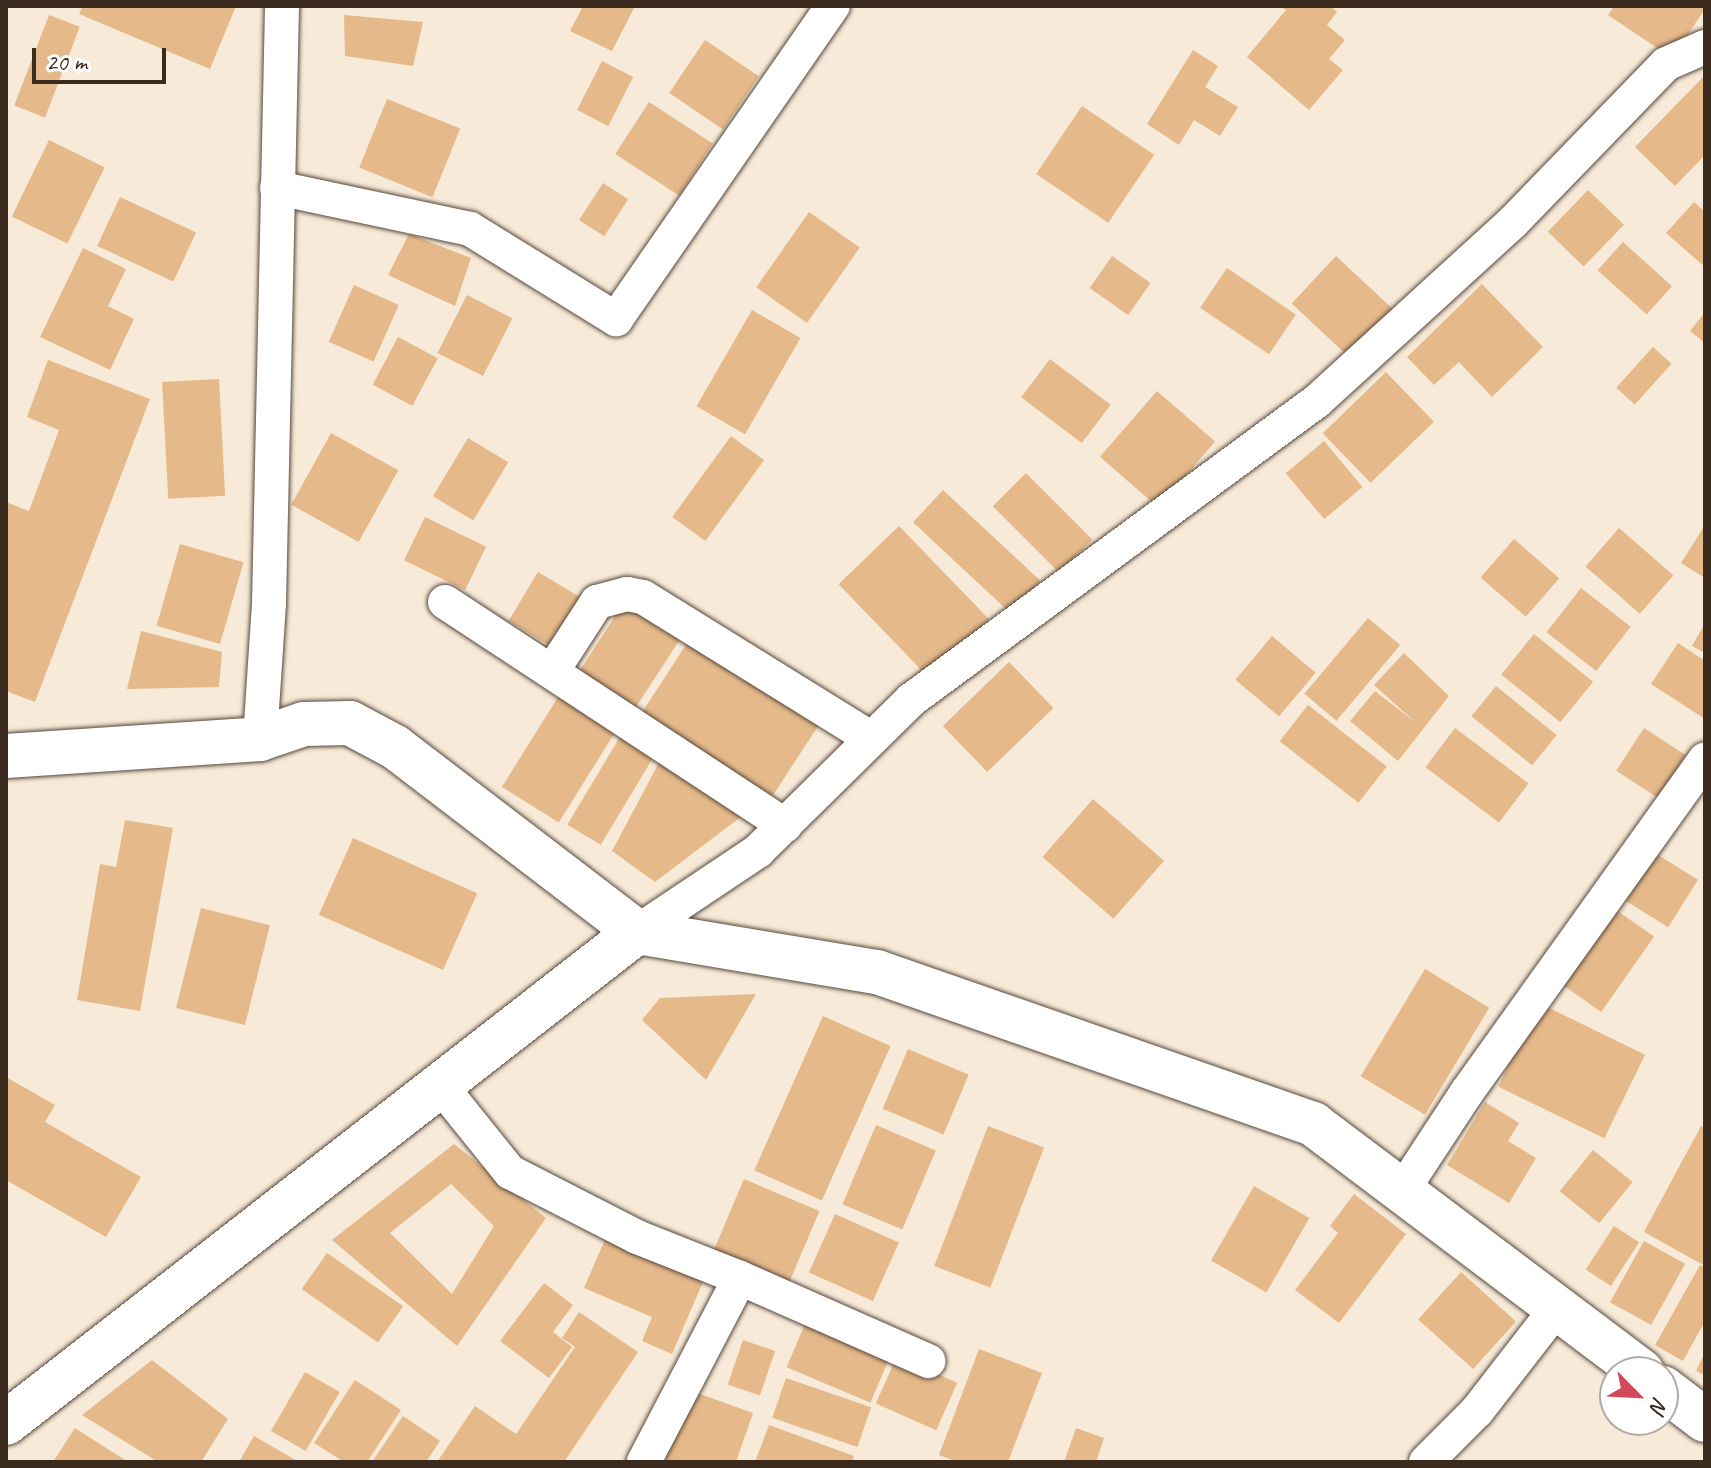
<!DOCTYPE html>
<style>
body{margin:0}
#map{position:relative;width:1711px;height:1468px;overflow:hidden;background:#f7ead8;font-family:Caveat,sans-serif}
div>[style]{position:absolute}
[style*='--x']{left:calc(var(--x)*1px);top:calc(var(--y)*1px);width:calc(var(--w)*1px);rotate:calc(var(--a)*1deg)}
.building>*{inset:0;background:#e5b98a;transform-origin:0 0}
.roads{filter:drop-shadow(0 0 2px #57473a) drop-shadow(0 0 2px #57473a)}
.street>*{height:34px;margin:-17px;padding:0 17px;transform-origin:17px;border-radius:17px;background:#fff}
.secondary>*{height:44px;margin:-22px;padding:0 22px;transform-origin:22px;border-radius:22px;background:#fff}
span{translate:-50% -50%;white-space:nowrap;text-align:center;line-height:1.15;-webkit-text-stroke:8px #fff;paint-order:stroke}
.frame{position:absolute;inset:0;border:8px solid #3b2a1e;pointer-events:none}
.north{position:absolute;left:1599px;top:1356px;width:80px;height:80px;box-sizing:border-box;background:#fff;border:2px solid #b1aaa5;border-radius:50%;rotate:114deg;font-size:22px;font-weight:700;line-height:32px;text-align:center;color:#3b2a1e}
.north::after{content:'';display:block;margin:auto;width:28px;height:36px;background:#d1495b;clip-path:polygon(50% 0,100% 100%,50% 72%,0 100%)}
.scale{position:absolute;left:32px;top:48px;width:134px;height:36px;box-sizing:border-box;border:4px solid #3b2a1e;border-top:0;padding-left:10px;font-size:24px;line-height:28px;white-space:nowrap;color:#3b2a1e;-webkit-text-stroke:6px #fff;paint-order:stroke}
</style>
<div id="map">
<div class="building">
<i style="clip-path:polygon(83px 6px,236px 6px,210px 69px,79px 14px)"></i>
<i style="clip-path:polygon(583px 6px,635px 6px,612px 51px,570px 31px)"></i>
<i style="clip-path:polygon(1280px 6px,1330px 6px,1337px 12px,1327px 25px,1345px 40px,1329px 59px,1343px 70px,1309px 110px,1247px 57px,1286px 10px)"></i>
<i style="clip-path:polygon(1614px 6px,1705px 6px,1705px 9px,1672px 58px,1608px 15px)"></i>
<i style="left:49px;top:15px;width:33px;height:97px;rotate:21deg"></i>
<i style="clip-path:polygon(344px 15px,423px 22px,413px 66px,345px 56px)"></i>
<i style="left:705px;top:40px;width:65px;height:64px;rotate:34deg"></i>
<i style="clip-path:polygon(1193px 50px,1218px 66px,1205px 87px,1238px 107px,1220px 136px,1194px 120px,1179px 145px,1147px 124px)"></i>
<i style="left:602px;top:61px;width:35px;height:55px;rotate:27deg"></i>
<i style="clip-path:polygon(1705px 75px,1705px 155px,1675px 186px,1635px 147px)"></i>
<i style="left:387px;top:99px;width:79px;height:74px;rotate:22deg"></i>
<i style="left:649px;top:102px;width:76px;height:62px;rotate:33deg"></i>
<i style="left:1082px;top:106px;width:87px;height:82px;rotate:34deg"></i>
<i style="left:49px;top:140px;width:62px;height:85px;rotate:26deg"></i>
<i style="left:603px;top:183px;width:30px;height:44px;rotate:33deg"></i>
<i style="left:1588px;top:190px;width:50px;height:58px;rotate:44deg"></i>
<i style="left:120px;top:197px;width:84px;height:54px;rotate:25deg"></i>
<i style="clip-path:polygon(1694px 202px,1705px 212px,1705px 267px,1666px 233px)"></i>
<i style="left:809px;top:212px;width:62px;height:92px;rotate:35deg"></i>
<i style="clip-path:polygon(409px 234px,471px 258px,455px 306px,388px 275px)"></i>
<i style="left:1623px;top:242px;width:66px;height:38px;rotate:42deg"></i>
<i style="clip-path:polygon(83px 248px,126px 269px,108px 306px,134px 319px,110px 370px,40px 337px)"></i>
<i style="left:1112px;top:256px;width:47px;height:39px;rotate:35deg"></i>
<i style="left:1336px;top:256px;width:81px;height:65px;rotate:43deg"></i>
<i style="left:1227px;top:268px;width:83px;height:48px;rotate:34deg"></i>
<i style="clip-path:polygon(1482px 284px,1543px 347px,1492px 397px,1459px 362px,1434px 385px,1407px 357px)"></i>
<i style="left:354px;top:285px;width:49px;height:62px;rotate:24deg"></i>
<i style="left:467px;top:295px;width:51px;height:65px;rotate:27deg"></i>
<i style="left:752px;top:310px;width:56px;height:111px;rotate:30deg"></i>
<i style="clip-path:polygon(1705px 312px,1705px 343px,1690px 331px)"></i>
<i style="left:398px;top:337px;width:45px;height:54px;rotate:28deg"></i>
<i style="left:1653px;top:347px;width:25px;height:55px;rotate:42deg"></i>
<i style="left:1050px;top:359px;width:76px;height:48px;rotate:37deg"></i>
<i style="clip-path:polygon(48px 360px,150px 399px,35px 702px,6px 691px,6px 502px,29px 511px,59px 430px,27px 417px)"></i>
<i style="left:1386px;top:372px;width:69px;height:88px;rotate:46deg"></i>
<i style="left:219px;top:379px;width:117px;height:57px;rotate:87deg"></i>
<i style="left:1157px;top:391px;width:77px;height:87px;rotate:41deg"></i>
<i style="left:331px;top:433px;width:77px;height:82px;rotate:29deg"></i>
<i style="left:731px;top:436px;width:41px;height:100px;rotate:36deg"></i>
<i style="left:468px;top:438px;width:47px;height:68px;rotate:31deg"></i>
<i style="left:1324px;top:441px;width:60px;height:50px;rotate:50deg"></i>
<i style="left:1026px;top:473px;width:94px;height:47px;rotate:45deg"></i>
<i style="left:943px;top:490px;width:133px;height:44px;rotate:43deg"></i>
<i style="left:425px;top:517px;width:68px;height:48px;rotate:26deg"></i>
<i style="clip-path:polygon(1705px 525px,1705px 578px,1681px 563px)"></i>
<i style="left:899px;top:526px;width:130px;height:84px;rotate:46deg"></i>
<i style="left:1619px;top:528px;width:72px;height:51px;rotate:41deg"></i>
<i style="left:1514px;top:539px;width:60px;height:51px;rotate:41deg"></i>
<i style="left:180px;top:544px;width:66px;height:85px;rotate:16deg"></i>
<i style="left:538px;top:572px;width:58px;height:57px;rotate:31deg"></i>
<i style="left:1581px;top:588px;width:63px;height:56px;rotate:38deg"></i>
<i style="left:625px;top:601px;width:67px;height:90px;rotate:33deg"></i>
<i style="left:1368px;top:618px;width:42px;height:99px;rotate:40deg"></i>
<i style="clip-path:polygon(1705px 623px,1705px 653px,1692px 646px)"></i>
<i style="clip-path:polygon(141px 631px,222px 652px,219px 687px,127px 689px)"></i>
<i style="left:1534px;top:634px;width:76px;height:52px;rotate:39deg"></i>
<i style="left:1272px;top:636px;width:57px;height:57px;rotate:40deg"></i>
<i style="left:691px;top:637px;width:155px;height:96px;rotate:33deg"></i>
<i style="clip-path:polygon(1678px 643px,1705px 661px,1705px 719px,1651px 684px)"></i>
<i style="clip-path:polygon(1404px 653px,1449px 696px,1398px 761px,1350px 721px,1375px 691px,1415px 722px,1374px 685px)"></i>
<i style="left:1009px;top:662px;width:64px;height:92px;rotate:46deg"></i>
<i style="left:565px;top:686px;width:67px;height:119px;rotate:32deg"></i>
<i style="left:1496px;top:686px;width:78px;height:39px;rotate:39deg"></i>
<i style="left:1308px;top:705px;width:100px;height:46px;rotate:38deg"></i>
<i style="left:626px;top:727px;width:39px;height:114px;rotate:31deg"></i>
<i style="left:1455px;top:728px;width:92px;height:49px;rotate:37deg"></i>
<i style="left:1644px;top:728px;width:50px;height:51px;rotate:33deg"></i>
<i style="clip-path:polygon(662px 757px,746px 813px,655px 882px,612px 851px)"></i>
<i style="left:1093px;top:799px;width:94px;height:77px;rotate:41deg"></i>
<i style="clip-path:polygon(125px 820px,173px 828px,140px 1011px,77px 1000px,100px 864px,116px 867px)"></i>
<i style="left:353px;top:838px;width:136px;height:84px;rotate:24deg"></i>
<i style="left:1647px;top:848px;width:60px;height:56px;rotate:32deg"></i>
<i style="left:1609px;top:905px;width:55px;height:92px;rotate:35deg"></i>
<i style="left:201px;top:908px;width:71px;height:103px;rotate:14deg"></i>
<i style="left:1425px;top:969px;width:75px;height:125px;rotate:31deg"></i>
<i style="clip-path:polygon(756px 994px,706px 1080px,642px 1020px,660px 998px)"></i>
<i style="left:1539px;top:1003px;width:118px;height:93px;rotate:26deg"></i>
<i style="left:823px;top:1016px;width:74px;height:169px;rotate:24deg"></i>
<i style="left:908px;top:1049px;width:66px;height:65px;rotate:23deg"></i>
<i style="clip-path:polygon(6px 1077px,55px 1105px,45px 1122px,141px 1177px,106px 1237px,6px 1180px)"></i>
<i style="clip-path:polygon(1485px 1102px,1519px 1123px,1508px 1141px,1536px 1158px,1509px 1203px,1447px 1165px)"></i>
<i style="left:876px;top:1125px;width:65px;height:86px;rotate:23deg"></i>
<i style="left:988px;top:1126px;width:60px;height:150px;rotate:21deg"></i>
<i style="clip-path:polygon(1701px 1126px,1705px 1128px,1705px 1266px,1644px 1232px)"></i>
<i style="clip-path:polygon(evenodd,454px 1144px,546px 1218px,457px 1346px,332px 1240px,454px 1144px,451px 1184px,494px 1226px,452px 1294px,390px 1233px,451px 1184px)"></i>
<i style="left:1593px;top:1150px;width:51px;height:53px;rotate:39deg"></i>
<i style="left:744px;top:1179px;width:82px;height:80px;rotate:23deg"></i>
<i style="left:1254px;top:1186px;width:64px;height:86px;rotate:30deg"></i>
<i style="clip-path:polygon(1354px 1194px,1406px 1234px,1339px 1323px,1295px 1290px,1338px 1233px,1330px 1226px)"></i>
<i style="left:835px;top:1214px;width:70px;height:64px;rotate:24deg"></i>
<i style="left:1614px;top:1226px;width:30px;height:52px;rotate:33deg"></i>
<i style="clip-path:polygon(607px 1235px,705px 1277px,672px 1354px,642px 1341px,652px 1317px,584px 1288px)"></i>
<i style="left:1644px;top:1241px;width:47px;height:70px;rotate:29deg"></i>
<i style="left:327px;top:1253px;width:93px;height:44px;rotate:35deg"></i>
<i style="clip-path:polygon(1700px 1265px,1705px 1268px,1705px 1321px,1683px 1361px,1655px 1345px)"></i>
<i style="left:1461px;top:1272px;width:74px;height:64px;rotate:42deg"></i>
<i style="clip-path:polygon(544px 1283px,573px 1305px,553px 1332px,572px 1347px,549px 1378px,500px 1341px)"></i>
<i style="clip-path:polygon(579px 1312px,638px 1352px,564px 1462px,437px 1462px,475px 1406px,516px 1434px,575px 1347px,562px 1338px)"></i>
<i style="left:805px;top:1324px;width:91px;height:47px;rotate:23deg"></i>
<i style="left:743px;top:1340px;width:34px;height:47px;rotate:19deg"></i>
<i style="clip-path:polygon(979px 1349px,1042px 1373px,1008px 1462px,958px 1462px,939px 1455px)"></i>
<i style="clip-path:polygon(1705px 1352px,1705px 1375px,1696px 1371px)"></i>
<i style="left:897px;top:1356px;width:66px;height:52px;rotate:24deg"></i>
<i style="clip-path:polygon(152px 1360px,228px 1419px,201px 1462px,158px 1462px,82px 1415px)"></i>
<i style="left:305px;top:1372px;width:40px;height:68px;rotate:30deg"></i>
<i style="left:786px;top:1378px;width:90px;height:42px;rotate:19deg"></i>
<i style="clip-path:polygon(355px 1380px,401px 1410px,367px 1462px,344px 1462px,314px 1443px)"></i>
<i style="clip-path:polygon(686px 1389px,753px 1413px,736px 1462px,661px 1462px)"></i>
<i style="clip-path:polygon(403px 1416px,440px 1441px,426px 1462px,372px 1462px)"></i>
<i style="clip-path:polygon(769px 1425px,854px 1456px,852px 1462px,755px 1462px)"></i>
<i style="clip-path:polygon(75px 1428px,128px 1462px,53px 1462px)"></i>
<i style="clip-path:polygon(1076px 1428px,1104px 1438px,1096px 1462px,1064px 1462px)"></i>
<i style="clip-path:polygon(254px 1436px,299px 1462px,239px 1462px)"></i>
</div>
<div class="roads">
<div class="street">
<i style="--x:277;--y:188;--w:197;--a:12"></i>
<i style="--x:470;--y:229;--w:172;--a:31.7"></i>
<i style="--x:616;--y:319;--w:381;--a:-55.3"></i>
<i style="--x:445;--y:602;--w:407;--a:33.3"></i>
<i style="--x:553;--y:670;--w:81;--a:-57.1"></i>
<i style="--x:597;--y:602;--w:31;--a:-15"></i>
<i style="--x:627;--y:594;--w:16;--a:11"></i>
<i style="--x:643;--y:597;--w:269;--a:31.8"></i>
<i style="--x:260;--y:739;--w:136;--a:-86.2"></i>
<i style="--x:269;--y:603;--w:597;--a:-88.75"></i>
<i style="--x:637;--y:932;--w:146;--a:-33.8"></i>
<i style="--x:758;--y:851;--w:215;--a:-44.6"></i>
<i style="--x:911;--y:700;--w:504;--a:-36.37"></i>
<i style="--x:1317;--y:401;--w:264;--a:-42.4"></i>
<i style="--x:1512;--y:223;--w:221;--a:-45.9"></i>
<i style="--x:1666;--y:64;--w:43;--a:-23.6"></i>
<i style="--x:440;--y:1085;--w:112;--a:51.2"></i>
<i style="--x:510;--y:1172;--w:143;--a:27.1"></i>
<i style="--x:637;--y:1237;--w:111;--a:21.7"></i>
<i style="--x:740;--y:1278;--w:208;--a:117.6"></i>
<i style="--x:1402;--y:1191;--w:118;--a:-56.7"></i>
<i style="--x:1467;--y:1092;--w:409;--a:-54.4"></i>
<i style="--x:740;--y:1278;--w:206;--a:23.8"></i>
<i style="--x:1426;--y:1462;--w:72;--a:-45"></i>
<i style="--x:1477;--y:1411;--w:130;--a:-52.2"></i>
</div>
<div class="secondary">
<i style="--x:6;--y:756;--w:255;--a:-3.8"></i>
<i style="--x:260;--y:739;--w:46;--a:-18.8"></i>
<i style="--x:304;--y:724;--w:46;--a:-1.2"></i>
<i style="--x:350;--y:723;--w:51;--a:28.1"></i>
<i style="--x:395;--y:747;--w:305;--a:37.4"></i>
<i style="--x:637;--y:932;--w:243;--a:9.5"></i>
<i style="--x:877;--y:972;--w:462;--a:19.2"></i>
<i style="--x:1313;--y:1124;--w:412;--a:37"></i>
<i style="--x:1663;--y:1388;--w:53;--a:37.3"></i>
<i style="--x:6;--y:1423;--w:800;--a:-37.89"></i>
</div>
</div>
<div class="frame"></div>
<div class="north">N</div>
<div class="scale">20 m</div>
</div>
